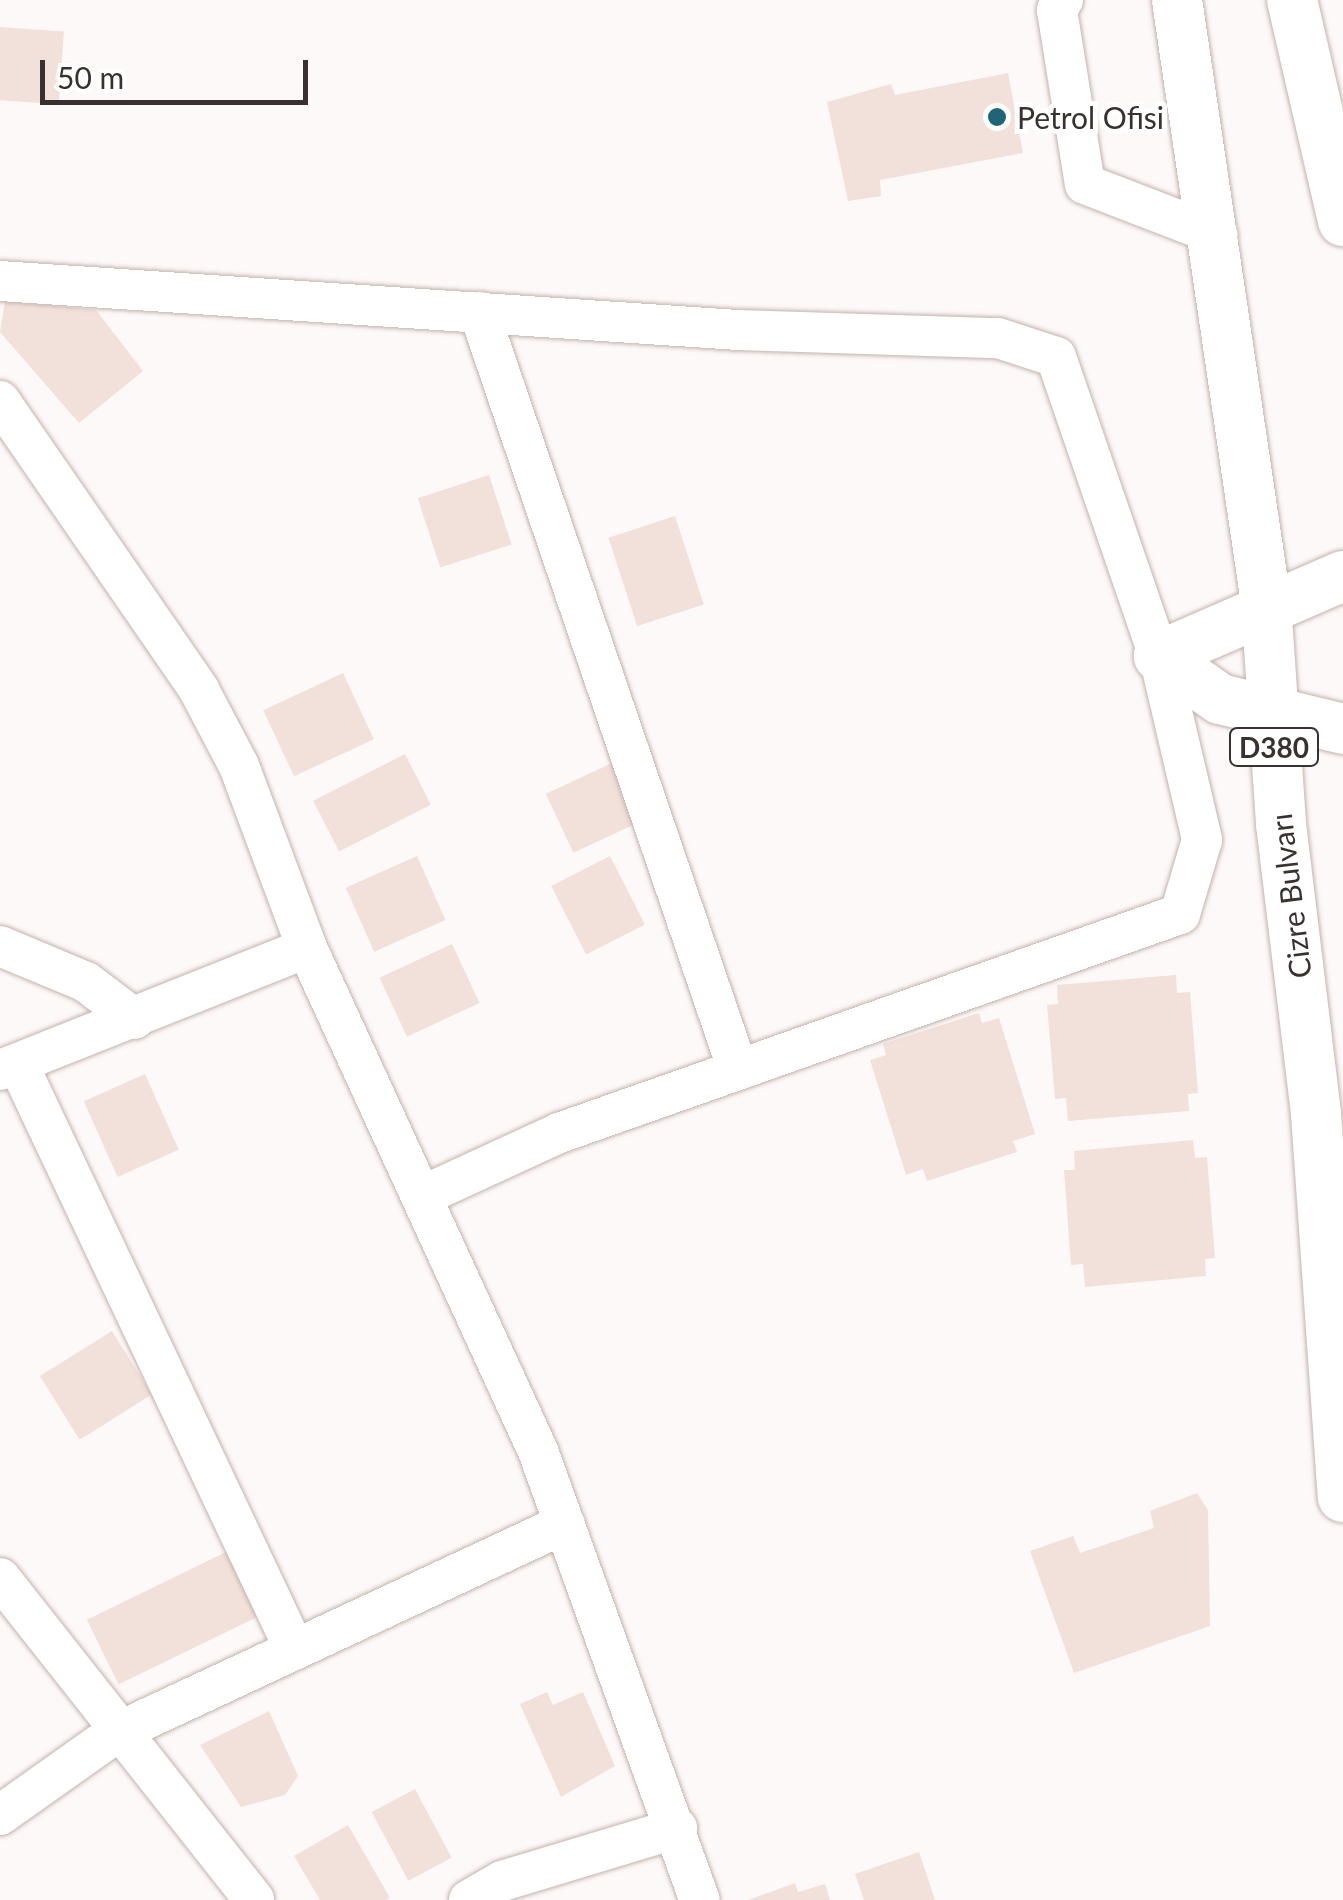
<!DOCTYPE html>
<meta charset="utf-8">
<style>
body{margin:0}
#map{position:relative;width:1343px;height:1900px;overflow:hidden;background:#fdf9f8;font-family:Lato,sans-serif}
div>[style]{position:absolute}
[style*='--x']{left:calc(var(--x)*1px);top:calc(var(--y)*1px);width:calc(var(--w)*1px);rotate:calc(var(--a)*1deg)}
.building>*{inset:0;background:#f2e0db;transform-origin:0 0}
.roads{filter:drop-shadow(0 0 2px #c3b2ad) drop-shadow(0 0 2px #c3b2ad)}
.minor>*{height:40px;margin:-20px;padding:0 20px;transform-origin:20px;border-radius:20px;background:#fff}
.major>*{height:50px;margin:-25px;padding:0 25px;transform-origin:25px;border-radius:25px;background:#fff}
.dots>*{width:28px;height:28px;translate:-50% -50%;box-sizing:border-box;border:5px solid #fff;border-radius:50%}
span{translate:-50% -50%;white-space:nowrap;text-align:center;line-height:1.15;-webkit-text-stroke:10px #fff;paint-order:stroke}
.shield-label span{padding:2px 8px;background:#fff;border:2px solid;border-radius:8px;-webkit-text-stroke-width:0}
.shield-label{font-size:28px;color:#38312f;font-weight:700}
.poi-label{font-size:30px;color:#38312f}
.left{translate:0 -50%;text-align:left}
.street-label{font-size:30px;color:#38312f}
.scale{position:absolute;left:40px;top:60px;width:268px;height:45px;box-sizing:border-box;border:5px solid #38312f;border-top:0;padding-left:12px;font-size:30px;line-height:35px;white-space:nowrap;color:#38312f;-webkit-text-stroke:8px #fff;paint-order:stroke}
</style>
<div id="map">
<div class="building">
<i style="left:0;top:27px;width:64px;height:73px;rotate:4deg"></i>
<i style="clip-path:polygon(1008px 73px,1023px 153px,880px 180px,881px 196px,848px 201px,827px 102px,891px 84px,895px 95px)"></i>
<i style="clip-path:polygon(5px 301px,96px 310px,143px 371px,79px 423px,0 332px)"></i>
<i style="left:489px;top:475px;width:73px;height:75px;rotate:72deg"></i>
<i style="left:675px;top:516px;width:93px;height:70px;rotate:72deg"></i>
<i style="left:343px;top:673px;width:73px;height:88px;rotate:65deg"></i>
<i style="left:405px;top:754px;width:57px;height:103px;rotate:63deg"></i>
<i style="left:612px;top:763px;width:65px;height:73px;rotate:65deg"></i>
<i style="left:417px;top:856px;width:70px;height:78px;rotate:66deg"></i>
<i style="left:610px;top:856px;width:77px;height:66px;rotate:63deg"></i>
<i style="left:452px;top:944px;width:65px;height:80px;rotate:65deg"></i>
<i style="clip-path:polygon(1176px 975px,1177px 993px,1190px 992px,1198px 1093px,1188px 1094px,1189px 1111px,1068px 1121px,1066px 1098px,1055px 1099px,1047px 1005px,1058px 1004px,1057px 985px)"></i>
<i style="clip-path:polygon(979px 1013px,982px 1023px,999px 1018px,1035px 1134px,1013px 1141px,1017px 1152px,927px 1181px,923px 1169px,906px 1175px,870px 1060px,886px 1055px,883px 1044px)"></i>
<i style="left:145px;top:1074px;width:83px;height:67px;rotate:66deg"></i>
<i style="clip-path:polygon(1193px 1140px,1195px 1158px,1207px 1157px,1215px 1258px,1205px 1259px,1206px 1276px,1085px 1287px,1083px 1264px,1071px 1265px,1064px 1170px,1075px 1170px,1074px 1151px)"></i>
<i style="left:112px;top:1331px;width:75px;height:85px;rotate:58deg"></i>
<i style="clip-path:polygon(1197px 1493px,1208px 1510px,1210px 1626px,1074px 1673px,1030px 1551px,1073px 1536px,1080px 1553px,1154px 1528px,1150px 1511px)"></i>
<i style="left:228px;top:1551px;width:72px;height:157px;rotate:64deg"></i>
<i style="clip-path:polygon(547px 1692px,553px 1705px,583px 1692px,615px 1766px,561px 1797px,520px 1704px)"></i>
<i style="clip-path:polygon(269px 1711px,298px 1776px,285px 1795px,241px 1807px,200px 1745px)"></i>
<i style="left:415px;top:1789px;width:78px;height:49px;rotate:62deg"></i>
<i style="clip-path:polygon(348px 1825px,390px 1898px,386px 1900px,320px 1900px,294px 1856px)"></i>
<i style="clip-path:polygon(919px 1852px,935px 1900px,864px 1900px,855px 1874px)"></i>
<i style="clip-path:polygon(795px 1883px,798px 1892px,825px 1884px,830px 1900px,748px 1900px)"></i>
</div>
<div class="roads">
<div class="minor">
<i style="--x:1063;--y:0;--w:12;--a:121"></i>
<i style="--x:1057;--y:10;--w:176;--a:80.9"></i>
<i style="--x:1085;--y:184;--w:142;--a:21.1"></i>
<i style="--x:0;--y:281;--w:740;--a:3.8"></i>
<i style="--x:738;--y:330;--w:260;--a:1.8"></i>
<i style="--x:998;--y:338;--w:61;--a:18.1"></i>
<i style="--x:1056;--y:357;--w:316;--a:71"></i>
<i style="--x:1159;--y:656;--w:189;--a:76.8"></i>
<i style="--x:1202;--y:840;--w:77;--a:106.6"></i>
<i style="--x:1180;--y:914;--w:658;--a:160.57"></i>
<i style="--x:559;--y:1133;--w:149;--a:155.3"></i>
<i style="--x:479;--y:312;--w:801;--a:71.14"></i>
<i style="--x:0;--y:401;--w:351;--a:55.4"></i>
<i style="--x:199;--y:690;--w:86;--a:62.2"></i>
<i style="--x:239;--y:766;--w:194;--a:69.5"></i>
<i style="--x:307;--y:948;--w:554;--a:65.33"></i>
<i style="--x:538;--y:1451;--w:477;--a:70.2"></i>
<i style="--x:0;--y:946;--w:93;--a:22.7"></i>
<i style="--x:86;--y:982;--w:61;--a:37.1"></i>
<i style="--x:18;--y:1064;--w:644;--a:64.71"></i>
<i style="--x:0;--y:1070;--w:330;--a:-21.7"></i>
<i style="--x:0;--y:1578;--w:410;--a:51.7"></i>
<i style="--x:0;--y:1815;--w:142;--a:-35.3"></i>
<i style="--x:116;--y:1733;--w:495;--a:-25"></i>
<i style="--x:469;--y:1900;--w:38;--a:-30"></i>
<i style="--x:502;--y:1881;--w:183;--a:-16.8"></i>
</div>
<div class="major">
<i style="--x:1177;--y:0;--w:610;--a:81.6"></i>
<i style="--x:1266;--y:603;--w:222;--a:86.1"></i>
<i style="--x:1281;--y:824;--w:292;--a:83.1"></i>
<i style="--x:1316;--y:1114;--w:384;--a:86"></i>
<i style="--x:1292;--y:0;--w:227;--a:77"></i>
<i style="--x:1343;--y:576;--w:201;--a:156.5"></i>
<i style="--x:1159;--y:656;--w:75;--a:35.2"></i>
<i style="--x:1220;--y:699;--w:127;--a:13.7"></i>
</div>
</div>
<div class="dots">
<i style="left:997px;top:117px;background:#1f6575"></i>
</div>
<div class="shield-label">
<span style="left:1274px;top:747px">D380</span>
</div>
<div class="poi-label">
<span class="left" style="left:1017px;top:117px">Petrol Ofisi</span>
</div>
<div class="street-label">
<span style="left:1290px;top:896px;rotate:-97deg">Cizre Bulvarı</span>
</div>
<div class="scale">50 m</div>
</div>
